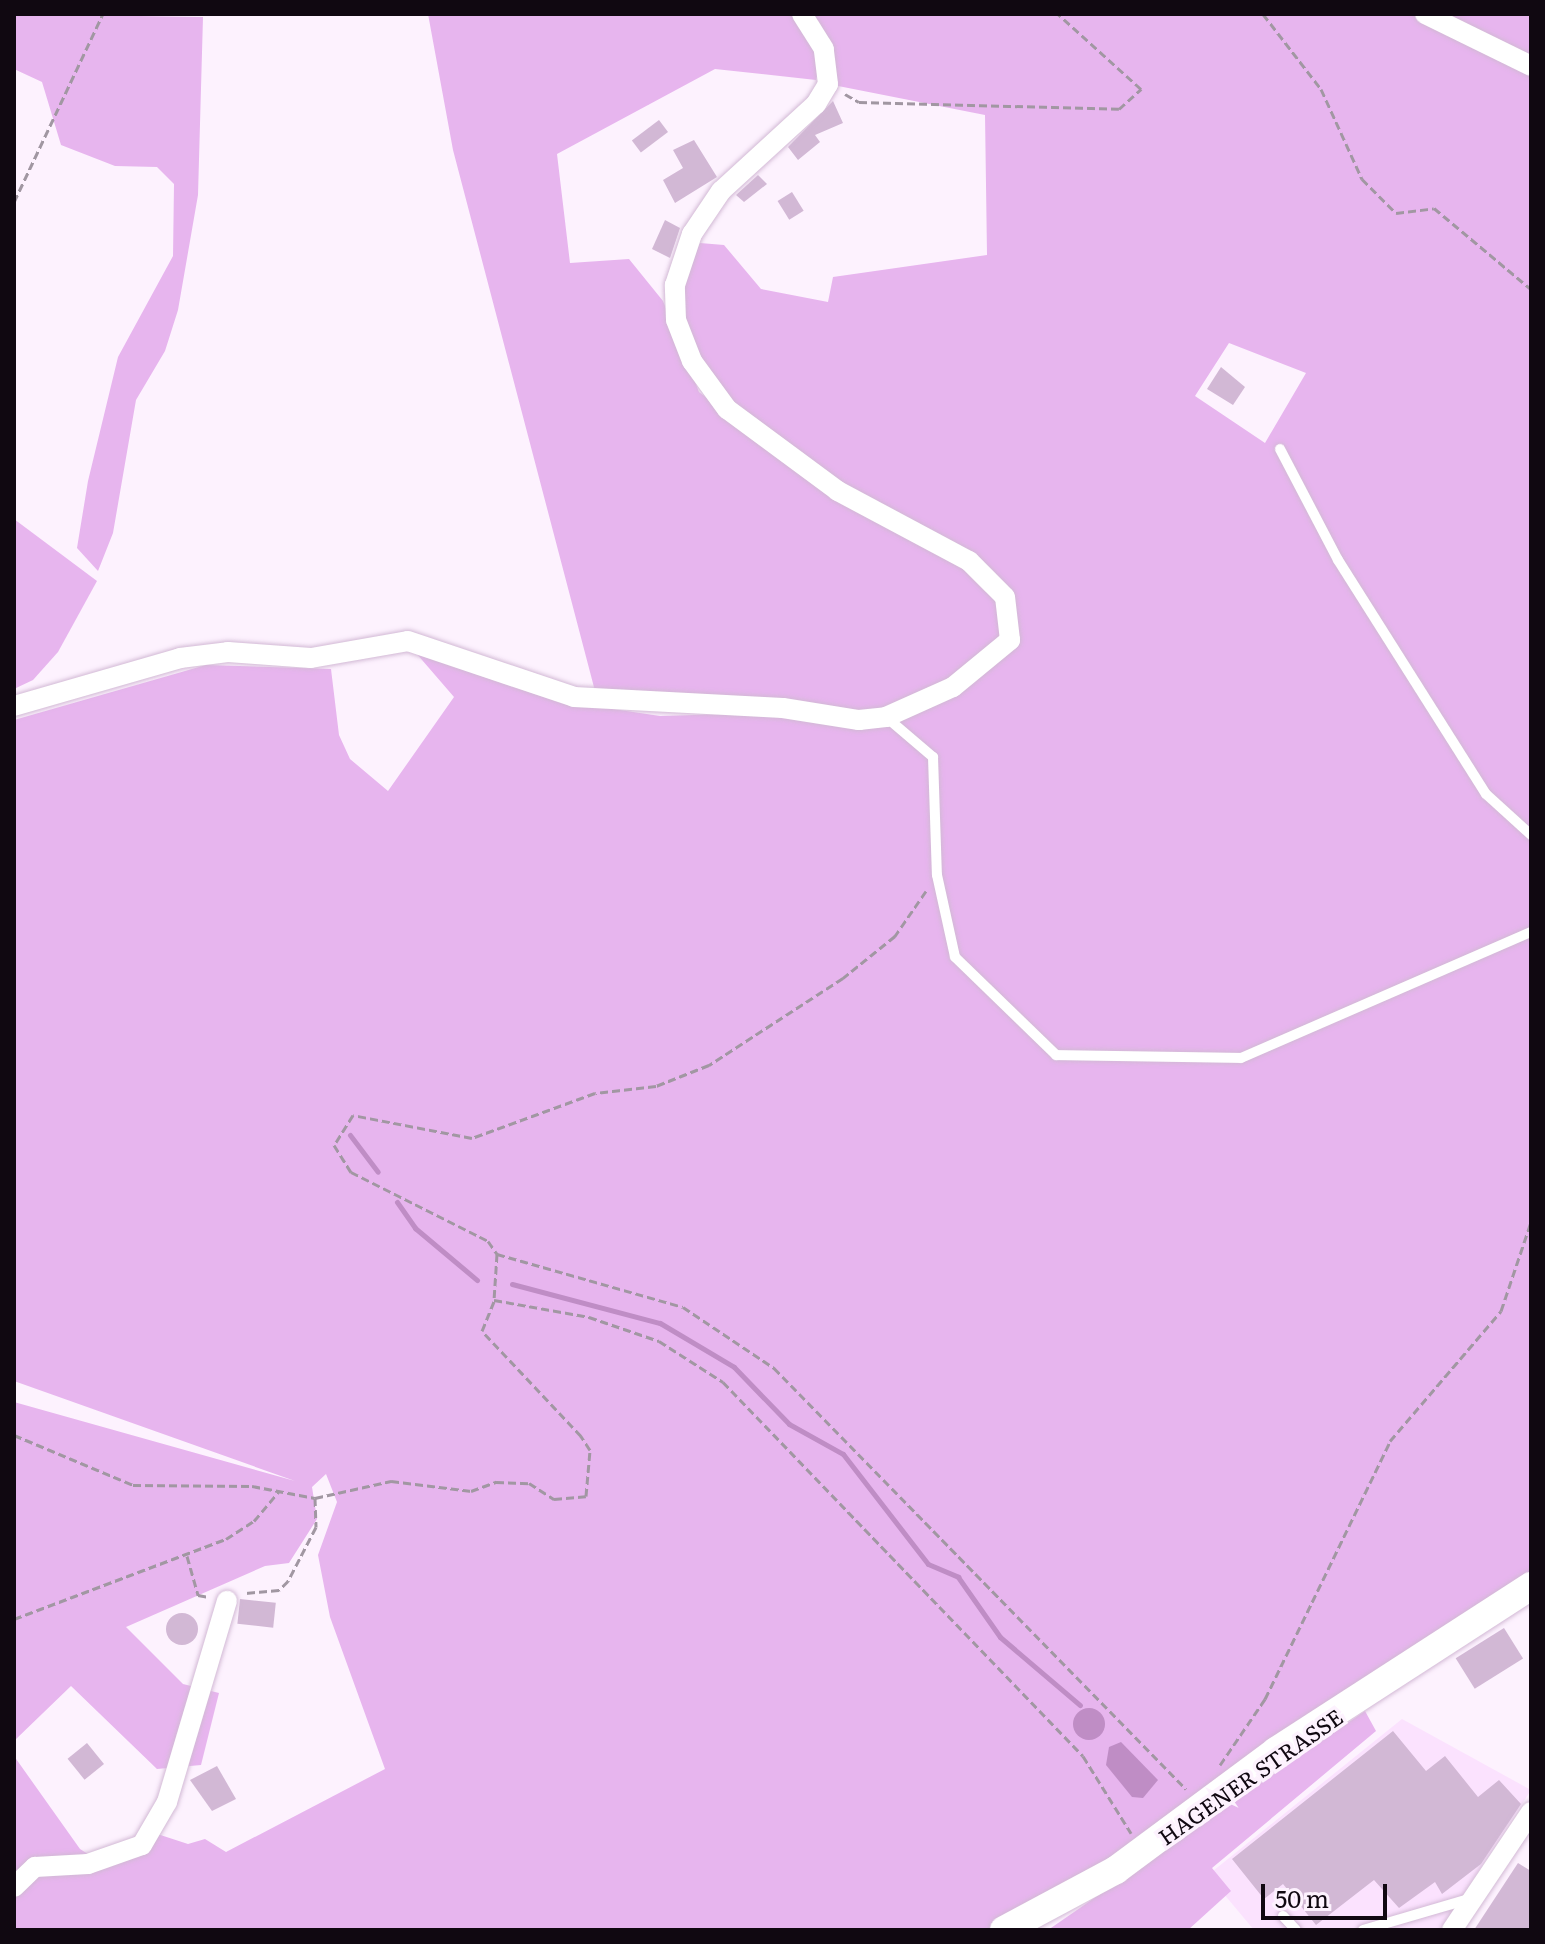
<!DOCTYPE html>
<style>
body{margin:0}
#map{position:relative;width:1545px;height:1944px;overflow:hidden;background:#fdf2fe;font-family:Literata,serif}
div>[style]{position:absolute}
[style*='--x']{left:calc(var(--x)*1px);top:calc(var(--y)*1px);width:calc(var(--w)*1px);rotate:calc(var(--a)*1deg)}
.built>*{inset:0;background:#fbe2fe}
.green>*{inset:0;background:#e7b5ee}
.water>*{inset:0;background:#bf8dc5}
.round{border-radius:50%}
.stream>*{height:5px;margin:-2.5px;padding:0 2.5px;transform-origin:2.5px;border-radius:2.5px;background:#bf8dc5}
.building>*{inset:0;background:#d2b8d5;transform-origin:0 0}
.path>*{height:3px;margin-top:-1.5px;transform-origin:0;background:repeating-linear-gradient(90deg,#a197a2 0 8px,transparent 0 12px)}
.roads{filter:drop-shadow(0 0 2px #d2b9d5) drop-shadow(0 0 2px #d2b9d5)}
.lane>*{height:10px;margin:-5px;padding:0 5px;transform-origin:5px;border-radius:5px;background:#fff}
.street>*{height:20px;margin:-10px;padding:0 10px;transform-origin:10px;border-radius:10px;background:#fff}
.secondary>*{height:28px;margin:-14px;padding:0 14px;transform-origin:14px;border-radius:14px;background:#fff}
span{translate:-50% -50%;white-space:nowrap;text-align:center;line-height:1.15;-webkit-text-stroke:7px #fdf2fe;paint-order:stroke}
.street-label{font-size:22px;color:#100811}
.frame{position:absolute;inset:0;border:16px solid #100811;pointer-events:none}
.scale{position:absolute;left:1261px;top:1884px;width:126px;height:36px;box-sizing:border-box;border:4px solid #100811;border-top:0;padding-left:10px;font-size:24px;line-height:28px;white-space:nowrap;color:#100811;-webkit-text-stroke:6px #fdf2fe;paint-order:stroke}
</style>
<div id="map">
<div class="built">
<i style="clip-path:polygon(1402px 1719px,1531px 1790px,1440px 1930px,1254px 1930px,1208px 1875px)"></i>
</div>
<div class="green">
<i style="clip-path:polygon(14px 14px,203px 17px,198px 195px,178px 310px,165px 351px,136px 400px,113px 533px,98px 571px,77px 548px,88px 481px,118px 357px,173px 256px,174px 184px,157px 167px,115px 166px,61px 145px,42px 82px,14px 69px)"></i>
<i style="clip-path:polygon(evenodd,428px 14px,793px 14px,821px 56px,816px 80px,715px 69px,557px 154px,570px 263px,629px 259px,663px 301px,699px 392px,839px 500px,965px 565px,1001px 602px,1002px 640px,1010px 643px,1006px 597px,970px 560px,840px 489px,730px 405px,695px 359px,679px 320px,681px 273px,700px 243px,724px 245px,761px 289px,828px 302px,833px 277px,987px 255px,985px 115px,828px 84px,823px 45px,804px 14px,1425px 14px,1477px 40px,1432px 14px,1531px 14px,1531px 1590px,1276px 1751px,1116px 1870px,1004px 1930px,14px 1930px,14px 1756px,80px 1849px,108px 1867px,142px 1829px,188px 1844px,205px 1839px,226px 1852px,385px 1769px,330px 1617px,318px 1555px,337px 1502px,326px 1474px,312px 1487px,317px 1519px,289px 1563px,265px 1566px,126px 1627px,183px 1684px,219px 1693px,201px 1765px,157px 1769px,71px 1686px,14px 1741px,14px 1402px,295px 1481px,14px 1381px,14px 720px,206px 665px,331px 669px,339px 735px,350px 759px,388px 791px,454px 697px,416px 653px,429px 641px,442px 643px,452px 666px,553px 700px,660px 716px,767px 713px,855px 722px,853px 710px,595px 691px,453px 150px,428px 14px,1229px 343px,1306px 373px,1265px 443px,1195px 396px,1229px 343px)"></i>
<i style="clip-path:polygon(14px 519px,97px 581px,58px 652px,33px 680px,14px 689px)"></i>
<i style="clip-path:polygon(1365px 1711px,1376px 1731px,1212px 1868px,1231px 1891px,1188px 1930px,1048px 1930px)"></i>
</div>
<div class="water">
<i class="round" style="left:1073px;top:1708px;width:32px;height:32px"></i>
<i style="clip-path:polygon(1121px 1742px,1158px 1780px,1143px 1798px,1132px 1797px,1106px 1765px,1109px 1747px)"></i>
</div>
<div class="stream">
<i style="--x:350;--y:1135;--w:46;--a:52.9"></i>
<i style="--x:397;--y:1202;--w:32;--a:55"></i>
<i style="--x:415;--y:1228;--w:81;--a:40"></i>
<i style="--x:512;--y:1284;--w:153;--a:14.8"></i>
<i style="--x:660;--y:1323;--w:86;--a:30.7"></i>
<i style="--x:734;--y:1367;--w:79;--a:46"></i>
<i style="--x:789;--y:1424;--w:62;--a:29.1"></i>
<i style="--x:843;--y:1454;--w:139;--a:52.3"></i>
<i style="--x:928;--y:1564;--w:33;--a:23"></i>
<i style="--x:958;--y:1577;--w:73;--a:55"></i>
<i style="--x:1000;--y:1637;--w:105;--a:40.4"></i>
</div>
<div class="building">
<i style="clip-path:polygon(833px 101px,843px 123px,815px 135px,820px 142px,798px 160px,788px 147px)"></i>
<i style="left:659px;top:120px;width:15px;height:34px;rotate:53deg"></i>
<i style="clip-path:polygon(694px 140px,717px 177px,675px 203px,663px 180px,683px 168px,673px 150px)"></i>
<i style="clip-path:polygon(758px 175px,767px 184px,744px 202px,736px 195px)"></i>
<i style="left:792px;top:192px;width:22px;height:17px;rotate:58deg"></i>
<i style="clip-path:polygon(665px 220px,680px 228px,670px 258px,652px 249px)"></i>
<i style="clip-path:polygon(1221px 367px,1245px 387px,1233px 405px,1207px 389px)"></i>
<i style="left:240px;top:1599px;width:36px;height:25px;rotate:6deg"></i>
<i class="round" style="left:166px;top:1613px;width:32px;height:32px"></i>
<i style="left:1504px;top:1628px;width:36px;height:57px;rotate:58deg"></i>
<i style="clip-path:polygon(1393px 1731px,1426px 1771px,1445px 1756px,1478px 1797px,1499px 1780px,1521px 1804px,1481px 1864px,1442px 1894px,1435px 1882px,1399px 1908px,1374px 1880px,1316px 1925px,1283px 1884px,1264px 1899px,1232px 1859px)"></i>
<i style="left:87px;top:1743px;width:27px;height:25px;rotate:51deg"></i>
<i style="clip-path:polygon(217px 1766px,236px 1799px,212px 1811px,190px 1780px)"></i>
<i style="clip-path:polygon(1518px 1863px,1531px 1871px,1531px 1930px,1474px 1930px)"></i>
</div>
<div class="path">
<i style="--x:1263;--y:14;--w:95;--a:52.3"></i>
<i style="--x:1321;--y:89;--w:99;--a:65.5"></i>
<i style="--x:1362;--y:179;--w:48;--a:45"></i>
<i style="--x:1396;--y:213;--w:38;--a:-7"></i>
<i style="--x:1434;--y:208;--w:126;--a:39.9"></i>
<i style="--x:845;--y:94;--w:16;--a:30"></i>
<i style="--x:859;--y:102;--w:260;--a:1.5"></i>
<i style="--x:1119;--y:109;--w:30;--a:-42"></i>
<i style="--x:1141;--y:89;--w:112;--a:-137.9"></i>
<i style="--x:14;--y:202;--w:208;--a:-64.7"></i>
<i style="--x:926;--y:891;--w:55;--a:124.6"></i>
<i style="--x:895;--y:936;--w:67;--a:141.1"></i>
<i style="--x:843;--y:978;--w:160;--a:147"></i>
<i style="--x:709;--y:1065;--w:57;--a:158.4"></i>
<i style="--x:656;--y:1086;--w:61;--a:173.5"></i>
<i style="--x:595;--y:1093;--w:131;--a:159.9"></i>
<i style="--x:472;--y:1138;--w:121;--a:-169.1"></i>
<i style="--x:353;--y:1115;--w:36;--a:122"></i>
<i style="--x:334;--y:1145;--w:32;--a:58"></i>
<i style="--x:351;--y:1172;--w:153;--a:26.7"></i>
<i style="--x:488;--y:1241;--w:16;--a:55"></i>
<i style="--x:497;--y:1254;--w:46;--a:93.7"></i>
<i style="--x:494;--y:1300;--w:97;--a:10.1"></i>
<i style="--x:589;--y:1317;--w:74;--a:18.9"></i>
<i style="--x:659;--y:1341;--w:76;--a:32.6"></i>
<i style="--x:723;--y:1382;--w:519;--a:46.09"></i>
<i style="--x:1083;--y:1756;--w:91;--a:58.1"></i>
<i style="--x:497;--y:1254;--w:193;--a:15.9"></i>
<i style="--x:683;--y:1307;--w:110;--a:33.8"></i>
<i style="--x:774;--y:1368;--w:589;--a:45.62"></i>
<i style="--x:14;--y:1435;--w:129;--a:22.8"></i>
<i style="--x:133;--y:1485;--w:119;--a:0.5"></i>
<i style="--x:252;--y:1486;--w:64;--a:10.8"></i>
<i style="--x:315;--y:1498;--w:29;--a:88"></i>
<i style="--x:316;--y:1527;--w:61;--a:117.4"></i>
<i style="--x:288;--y:1581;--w:13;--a:135"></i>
<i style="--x:279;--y:1590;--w:36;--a:175"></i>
<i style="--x:315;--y:1498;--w:78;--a:-12.6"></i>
<i style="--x:391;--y:1481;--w:81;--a:7.1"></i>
<i style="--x:471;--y:1491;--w:27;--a:-20"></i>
<i style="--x:496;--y:1482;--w:33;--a:2"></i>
<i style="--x:529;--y:1483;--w:30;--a:33"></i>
<i style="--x:554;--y:1499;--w:32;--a:-5"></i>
<i style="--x:586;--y:1496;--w:46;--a:-85"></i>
<i style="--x:590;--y:1450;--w:17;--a:-123"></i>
<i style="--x:581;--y:1436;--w:144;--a:-133.3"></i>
<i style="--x:482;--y:1331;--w:32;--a:-68"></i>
<i style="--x:187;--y:1556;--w:41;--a:74.2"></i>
<i style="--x:198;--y:1595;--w:11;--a:10"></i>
<i style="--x:14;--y:1619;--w:227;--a:-20.7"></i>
<i style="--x:226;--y:1539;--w:33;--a:-33"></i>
<i style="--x:254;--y:1521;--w:40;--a:-50"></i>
<i style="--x:1220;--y:1765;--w:80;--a:-55.7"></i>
<i style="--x:1265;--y:1699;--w:287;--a:-64.1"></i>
<i style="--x:1390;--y:1441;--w:171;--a:-49.5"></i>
<i style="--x:1501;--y:1311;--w:94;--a:-71.4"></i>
</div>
<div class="roads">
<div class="lane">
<i style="--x:1280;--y:449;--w:125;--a:62.4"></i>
<i style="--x:1338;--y:560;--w:277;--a:57.7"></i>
<i style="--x:1486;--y:794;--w:61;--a:42.3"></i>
<i style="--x:886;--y:717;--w:62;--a:40.4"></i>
<i style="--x:933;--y:757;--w:118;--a:88.1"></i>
<i style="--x:937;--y:875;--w:84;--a:77.6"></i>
<i style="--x:955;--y:957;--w:141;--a:44.1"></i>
<i style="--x:1056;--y:1055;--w:185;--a:0.9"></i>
<i style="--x:1241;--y:1058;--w:316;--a:-23.5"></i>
<i style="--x:1283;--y:1916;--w:19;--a:47"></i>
<i style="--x:1363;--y:1930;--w:110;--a:-16.3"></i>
</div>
<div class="street">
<i style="--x:1425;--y:14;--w:118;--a:26.1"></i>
<i style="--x:14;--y:706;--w:173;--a:-16.1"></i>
<i style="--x:180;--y:658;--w:48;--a:-7.1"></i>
<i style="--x:228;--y:652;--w:83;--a:4.1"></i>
<i style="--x:311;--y:658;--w:98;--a:-9.9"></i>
<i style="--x:408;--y:641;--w:175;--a:18.6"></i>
<i style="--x:574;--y:697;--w:209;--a:3"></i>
<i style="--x:783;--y:708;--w:77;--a:9"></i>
<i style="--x:859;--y:720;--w:27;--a:-6"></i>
<i style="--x:886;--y:717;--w:73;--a:-24.1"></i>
<i style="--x:953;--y:687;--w:74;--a:-39.5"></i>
<i style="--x:1010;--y:640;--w:43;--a:-96.6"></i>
<i style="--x:1005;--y:597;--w:51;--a:-135"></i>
<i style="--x:969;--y:561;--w:149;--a:-151.9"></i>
<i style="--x:838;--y:491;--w:138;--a:-143.5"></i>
<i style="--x:727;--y:409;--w:59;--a:-126.1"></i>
<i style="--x:692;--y:361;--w:44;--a:-111.3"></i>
<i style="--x:676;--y:320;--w:35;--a:-92"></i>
<i style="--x:675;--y:285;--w:54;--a:-71.6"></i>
<i style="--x:692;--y:234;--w:52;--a:-56"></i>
<i style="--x:721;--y:191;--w:129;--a:-42.5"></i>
<i style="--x:816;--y:104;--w:23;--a:-59"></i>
<i style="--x:828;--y:84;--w:35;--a:-97"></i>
<i style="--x:824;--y:49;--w:41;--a:-122.2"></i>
<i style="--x:14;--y:1887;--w:29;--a:-44"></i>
<i style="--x:35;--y:1867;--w:53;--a:-3.2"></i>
<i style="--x:88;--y:1864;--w:57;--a:-19.4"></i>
<i style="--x:142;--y:1845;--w:50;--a:-59.8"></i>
<i style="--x:167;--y:1802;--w:210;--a:-73.4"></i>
<i style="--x:1452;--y:1930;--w:142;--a:-56.2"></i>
</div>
<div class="secondary">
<i style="--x:1004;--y:1930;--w:127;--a:-28.2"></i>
<i style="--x:1116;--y:1870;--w:199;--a:-36.6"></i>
<i style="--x:1276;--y:1751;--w:304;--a:-32.9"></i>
</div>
</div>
<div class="street-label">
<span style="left:1250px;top:1776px;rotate:-35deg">HAGENER STRASSE</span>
</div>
<div class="frame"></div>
<div class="scale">50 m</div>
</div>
